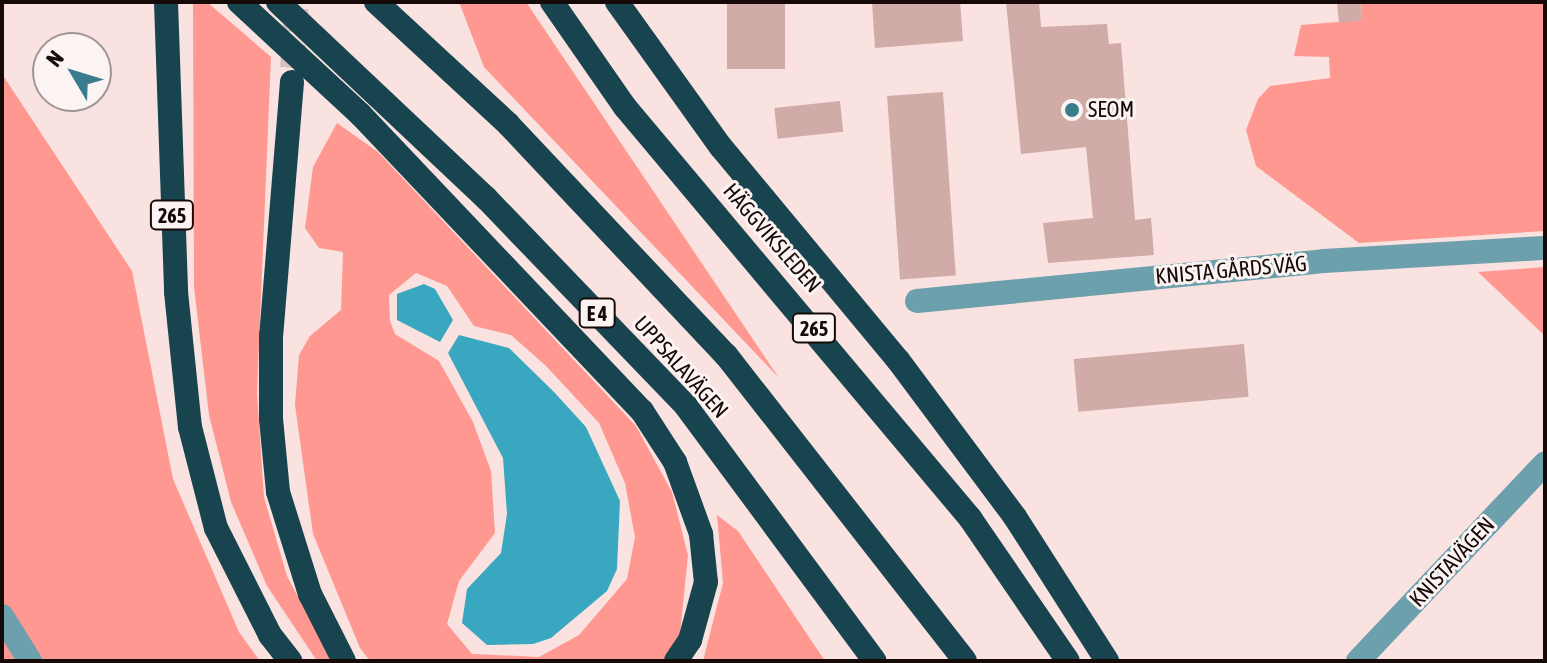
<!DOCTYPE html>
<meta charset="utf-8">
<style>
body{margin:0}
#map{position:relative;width:1547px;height:663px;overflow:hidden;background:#fae2e0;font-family:"Asap Condensed",sans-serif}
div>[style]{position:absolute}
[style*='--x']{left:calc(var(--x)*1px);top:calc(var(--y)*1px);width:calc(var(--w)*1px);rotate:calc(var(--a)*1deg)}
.green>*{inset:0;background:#fe9890}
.water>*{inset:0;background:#39a7bf}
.building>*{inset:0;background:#d0aba7;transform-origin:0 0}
.highway-tunnel>*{height:24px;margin-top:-12px;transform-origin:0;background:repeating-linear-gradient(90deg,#d8c2c0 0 24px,transparent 0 36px)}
.street>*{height:24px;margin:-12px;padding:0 12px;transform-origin:12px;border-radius:12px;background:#6da0ad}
.highway>*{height:24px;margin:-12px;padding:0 12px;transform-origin:12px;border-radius:12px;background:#17444e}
.dots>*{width:22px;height:22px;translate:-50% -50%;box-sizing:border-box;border:4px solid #fcf4f3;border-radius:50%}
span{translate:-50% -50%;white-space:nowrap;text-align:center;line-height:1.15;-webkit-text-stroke:6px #fcf4f3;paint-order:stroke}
.shield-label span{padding:2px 6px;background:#fcf4f3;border:2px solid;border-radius:6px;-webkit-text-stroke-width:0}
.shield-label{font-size:20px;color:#160a09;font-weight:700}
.poi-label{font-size:22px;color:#160a09}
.left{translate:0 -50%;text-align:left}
.street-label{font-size:22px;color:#160a09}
.frame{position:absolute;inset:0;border:4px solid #160a09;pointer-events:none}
.north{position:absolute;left:32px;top:32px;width:80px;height:80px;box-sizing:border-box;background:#fcf4f3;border:2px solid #a09695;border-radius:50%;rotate:308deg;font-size:22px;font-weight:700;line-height:32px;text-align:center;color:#160a09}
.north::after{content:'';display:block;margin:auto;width:28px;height:36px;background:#397c8c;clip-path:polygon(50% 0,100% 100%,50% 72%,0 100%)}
</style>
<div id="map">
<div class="green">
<i style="clip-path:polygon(193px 2px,207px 2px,271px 57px,257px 393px,264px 497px,287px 576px,332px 661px,317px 661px,267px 586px,231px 502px,209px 415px,194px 287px)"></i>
<i style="clip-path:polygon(459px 2px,526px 2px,779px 378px,484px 67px)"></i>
<i style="clip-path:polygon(1360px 2px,1545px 2px,1545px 231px,1359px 243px,1256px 166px,1246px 130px,1258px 99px,1270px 86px,1330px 78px,1329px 57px,1294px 56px,1301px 25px,1362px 20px)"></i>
<i style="clip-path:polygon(2px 74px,132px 271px,173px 479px,239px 632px,260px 661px,2px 661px)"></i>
<i style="clip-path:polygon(evenodd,337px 123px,378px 152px,636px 426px,672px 492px,688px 555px,680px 634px,663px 661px,370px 661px,360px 648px,313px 534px,295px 405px,299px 355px,310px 336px,341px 310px,343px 252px,319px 248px,305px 228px,313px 167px,337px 123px,416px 273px,447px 286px,474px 326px,511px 335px,546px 366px,599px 423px,625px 483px,635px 537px,627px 579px,579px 635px,539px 657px,472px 654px,447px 624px,459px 581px,495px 533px,491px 471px,473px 422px,439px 361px,395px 334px,390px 321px,389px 295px,416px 273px)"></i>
<i style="clip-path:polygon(1545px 267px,1545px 336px,1478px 272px)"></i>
<i style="clip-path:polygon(717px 515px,738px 531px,825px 661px,703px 661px,723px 583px)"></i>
</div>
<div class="water">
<i style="clip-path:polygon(424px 284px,435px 289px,453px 320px,440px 342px,397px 320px,397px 294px)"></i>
<i style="clip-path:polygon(459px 335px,509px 348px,554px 392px,586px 427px,620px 501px,617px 569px,607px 591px,551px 638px,533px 644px,487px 645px,462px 623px,467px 589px,501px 553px,507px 514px,503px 458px,448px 353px)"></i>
</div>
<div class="building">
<i style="left:727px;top:2px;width:58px;height:67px"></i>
<i style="clip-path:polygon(872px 2px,960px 2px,963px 41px,875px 48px)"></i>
<i style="clip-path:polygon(1006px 2px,1039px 2px,1041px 27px,1107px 24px,1109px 44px,1121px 43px,1135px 220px,1151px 218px,1154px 255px,1048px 263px,1043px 223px,1093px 218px,1086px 147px,1021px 154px)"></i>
<i style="clip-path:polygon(1337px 2px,1360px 2px,1362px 20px,1339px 23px)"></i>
<i style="left:943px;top:92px;width:184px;height:56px;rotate:86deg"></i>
<i style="left:840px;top:101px;width:31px;height:66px;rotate:84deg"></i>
<i style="left:1244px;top:344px;width:53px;height:171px;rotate:85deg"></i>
</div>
<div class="highway-tunnel">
<i style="--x:292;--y:68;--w:66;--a:-85.7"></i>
</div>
<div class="street">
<i style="--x:917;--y:301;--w:409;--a:-5.6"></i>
<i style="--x:1324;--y:261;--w:221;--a:-3.4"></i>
<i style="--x:2;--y:616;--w:53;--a:58.1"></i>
<i style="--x:1358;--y:661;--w:272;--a:-46.6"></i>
</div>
<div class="highway">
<i style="--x:166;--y:2;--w:290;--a:88"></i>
<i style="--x:176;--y:292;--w:136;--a:84.1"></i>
<i style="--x:190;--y:427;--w:104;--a:75.6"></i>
<i style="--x:216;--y:528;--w:120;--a:63.2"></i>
<i style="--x:270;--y:635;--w:33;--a:52"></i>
<i style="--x:239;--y:2;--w:165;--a:42.8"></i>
<i style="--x:360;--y:114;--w:410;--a:46.5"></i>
<i style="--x:642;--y:411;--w:61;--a:57.1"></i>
<i style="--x:675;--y:462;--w:77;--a:70.1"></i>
<i style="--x:701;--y:534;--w:48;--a:84.1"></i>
<i style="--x:706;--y:582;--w:60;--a:105.4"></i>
<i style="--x:690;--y:640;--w:25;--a:124"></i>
<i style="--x:278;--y:2;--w:286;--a:43.3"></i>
<i style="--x:486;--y:198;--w:289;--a:46.1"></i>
<i style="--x:686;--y:406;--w:317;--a:53.5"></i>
<i style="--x:376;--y:2;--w:180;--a:42.7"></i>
<i style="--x:508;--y:124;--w:318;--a:46.7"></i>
<i style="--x:726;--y:355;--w:388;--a:52"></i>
<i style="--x:552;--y:2;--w:128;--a:55.2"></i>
<i style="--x:625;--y:107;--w:537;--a:49.99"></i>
<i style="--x:970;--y:518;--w:173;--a:55.6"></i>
<i style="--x:617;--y:2;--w:178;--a:54.4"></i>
<i style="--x:721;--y:147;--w:277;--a:50.3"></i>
<i style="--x:898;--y:360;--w:196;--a:53.3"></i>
<i style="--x:1015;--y:517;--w:171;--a:57.4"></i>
<i style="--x:292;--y:82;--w:254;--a:94.7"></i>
<i style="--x:271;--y:335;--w:84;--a:90"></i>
<i style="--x:271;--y:419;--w:73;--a:84.5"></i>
<i style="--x:278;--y:492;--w:107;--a:72.6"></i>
<i style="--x:310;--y:594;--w:75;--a:63.1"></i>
</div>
<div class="dots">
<i style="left:1072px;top:110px;background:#397c8c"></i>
</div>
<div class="shield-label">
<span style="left:172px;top:215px">265</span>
<span style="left:597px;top:313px">E 4</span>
<span style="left:814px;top:328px">265</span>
</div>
<div class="poi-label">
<span class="left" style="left:1088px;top:110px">SEOM</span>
</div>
<div class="street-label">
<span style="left:772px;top:238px;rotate:49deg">HÄGGVIKSLEDEN</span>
<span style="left:1231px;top:270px;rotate:-5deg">KNISTA GÅRDS VÄG</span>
<span style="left:681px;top:367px;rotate:48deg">UPPSALAVÄGEN</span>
<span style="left:1452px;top:562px;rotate:-47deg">KNISTAVÄGEN</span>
</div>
<div class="frame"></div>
<div class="north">N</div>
</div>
